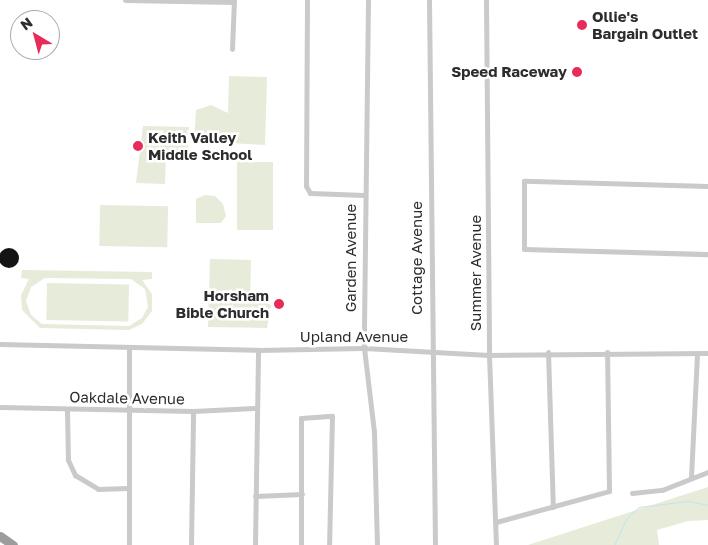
<!DOCTYPE html>
<style>
body{margin:0}
#map{position:relative;width:708px;height:545px;overflow:hidden;background:#fff;font-family:"Golos Text",sans-serif}
div>[style]{position:absolute}
[style*='--x']{left:calc(var(--x)*1px);top:calc(var(--y)*1px);width:calc(var(--w)*1px);rotate:calc(var(--a)*1deg)}
.green>*{inset:0;background:#e6ebda;transform-origin:0 0}
.stream>*{height:1px;margin:-0.5px;padding:0 0.5px;transform-origin:0.5px;border-radius:0.5px;background:#c6e3ec}
.building>*{inset:0;background:#141414}
.round{border-radius:50%}
.minor>*{height:5px;margin:-2.5px;padding:0 2.5px;transform-origin:2.5px;border-radius:2.5px;background:#cacaca}
.trunk>*{height:9px;margin:-4.5px;padding:0 4.5px;transform-origin:4.5px;border-radius:4.5px;background:#9c9c9c}
.dots>*{width:14px;height:14px;translate:-50% -50%;box-sizing:border-box;border:2px solid #fff;border-radius:50%}
span{translate:-50% -50%;white-space:nowrap;text-align:center;line-height:1.15;-webkit-text-stroke:5px #fff;paint-order:stroke}
.poi-label{font-size:15px;color:#2d2d2d;font-weight:700}
.left{translate:0 -50%;text-align:left}
.right{translate:-100% -50%;text-align:right}
.street-label{font-size:15px;color:#2d2d2d}
.north{position:absolute;left:10px;top:10px;width:50px;height:50px;box-sizing:border-box;background:#fff;border:1px solid #ababab;border-radius:50%;rotate:323deg;font-size:14px;font-weight:700;line-height:20px;text-align:center;color:#2d2d2d}
.north::after{content:'';display:block;margin:auto;width:18px;height:22px;background:#e72c5a;clip-path:polygon(50% 0,100% 100%,50% 72%,0 100%)}
</style>
<div id="map">
<div class="green">
<i style="clip-path:polygon(229px 76px,267px 77px,265px 145px,194px 141px,196px 110px,211px 105px,228px 113px)"></i>
<i style="clip-path:polygon(143px 126px,189px 127px,188px 155px,166px 154px,165px 184px,136px 183px)"></i>
<i style="left:237px;top:162px;width:36px;height:68px"></i>
<i style="clip-path:polygon(205px 195px,215px 196px,223px 204px,226px 216px,221px 223px,196px 223px,196px 199px)"></i>
<i style="left:100px;top:205px;width:68px;height:41px;rotate:1deg"></i>
<i style="clip-path:polygon(210px 259px,251px 260px,250px 301px,260px 299px,271px 305px,267px 328px,208px 327px)"></i>
<i style="clip-path:polygon(evenodd,22px 270px,152px 272px,152px 279px,142px 280px,152px 294px,152px 311px,142px 324px,129px 330px,40px 328px,22px 310px,21px 295px,29px 279px,21px 278px,22px 270px,45px 278px,131px 279px,145px 289px,148px 307px,142px 318px,129px 326px,42px 324px,31px 315px,26px 301px,31px 287px,45px 278px)"></i>
<i style="left:47px;top:283px;width:82px;height:37px;rotate:1deg"></i>
<i style="clip-path:polygon(708px 487px,708px 520px,688px 521px,657px 530px,659px 545px,528px 545px)"></i>
</div>
<div class="stream">
<i style="--x:614;--y:545;--w:29;--a:-65"></i>
<i style="--x:626;--y:519;--w:18;--a:-43"></i>
<i style="--x:639;--y:507;--w:49;--a:-7"></i>
<i style="--x:688;--y:501;--w:20;--a:11"></i>
</div>
<div class="building">
<i class="round" style="left:-1px;top:248px;width:20px;height:20px"></i>
</div>
<div class="minor">
<i style="--x:125;--y:0;--w:109;--a:1.1"></i>
<i style="--x:307;--y:0;--w:186;--a:90.3"></i>
<i style="--x:306;--y:186;--w:8;--a:60"></i>
<i style="--x:310;--y:193;--w:54;--a:2.1"></i>
<i style="--x:368;--y:0;--w:348;--a:90.7"></i>
<i style="--x:364;--y:348;--w:85;--a:83.2"></i>
<i style="--x:374;--y:432;--w:113;--a:88.5"></i>
<i style="--x:429;--y:0;--w:545;--a:89.37"></i>
<i style="--x:486;--y:0;--w:355;--a:89.5"></i>
<i style="--x:489;--y:355;--w:190;--a:87.9"></i>
<i style="--x:232;--y:49;--w:49;--a:-87.7"></i>
<i style="--x:708;--y:186;--w:184;--a:-178.4"></i>
<i style="--x:524;--y:181;--w:68;--a:90"></i>
<i style="--x:524;--y:249;--w:184;--a:1.6"></i>
<i style="--x:0;--y:344;--w:258;--a:1.3"></i>
<i style="--x:258;--y:350;--w:106;--a:-1.1"></i>
<i style="--x:364;--y:348;--w:125;--a:3.2"></i>
<i style="--x:489;--y:355;--w:219;--a:-0.5"></i>
<i style="--x:548;--y:352;--w:155;--a:88.2"></i>
<i style="--x:0;--y:407;--w:193;--a:1.2"></i>
<i style="--x:193;--y:411;--w:61;--a:-2.8"></i>
<i style="--x:67;--y:410;--w:50;--a:88.9"></i>
<i style="--x:68;--y:460;--w:17;--a:65"></i>
<i style="--x:75;--y:475;--w:27;--a:31"></i>
<i style="--x:98;--y:489;--w:30;--a:-2"></i>
<i style="--x:691;--y:477;--w:124;--a:-87.2"></i>
<i style="--x:632;--y:493;--w:30;--a:-6"></i>
<i style="--x:662;--y:490;--w:49;--a:-21.4"></i>
<i style="--x:255;--y:496;--w:47;--a:-2.4"></i>
<i style="--x:496;--y:522;--w:117;--a:-15.3"></i>
<i style="--x:609;--y:491;--w:139;--a:-90.8"></i>
<i style="--x:129;--y:545;--w:198;--a:-90"></i>
<i style="--x:191;--y:545;--w:134;--a:-89.1"></i>
<i style="--x:255;--y:545;--w:195;--a:-89.1"></i>
<i style="--x:301;--y:545;--w:127;--a:-90"></i>
<i style="--x:301;--y:418;--w:31;--a:-4"></i>
<i style="--x:332;--y:416;--w:129;--a:91.3"></i>
</div>
<div class="trunk">
<i style="--x:0;--y:536;--w:16;--a:35"></i>
</div>
<div class="dots">
<i style="left:582px;top:25px;background:#e72c5a"></i>
<i style="left:577px;top:72px;background:#e72c5a"></i>
<i style="left:138px;top:146px;background:#e72c5a"></i>
<i style="left:279px;top:304px;background:#e72c5a"></i>
</div>
<div class="poi-label">
<span class="left" style="left:592px;top:25px">Ollie's<br>Bargain Outlet</span>
<span class="right" style="left:567px;top:72px">Speed Raceway</span>
<span class="left" style="left:148px;top:146px">Keith Valley<br>Middle School</span>
<span class="right" style="left:269px;top:304px">Horsham<br>Bible Church</span>
</div>
<div class="street-label">
<span style="left:351px;top:258px;rotate:-90deg">Garden Avenue</span>
<span style="left:417px;top:258px;rotate:-90deg">Cottage Avenue</span>
<span style="left:476px;top:273px;rotate:-90deg">Summer Avenue</span>
<span style="left:354px;top:337px">Upland Avenue</span>
<span style="left:127px;top:398px;rotate:1deg">Oakdale Avenue</span>
</div>
<div class="north">N</div>
</div>
